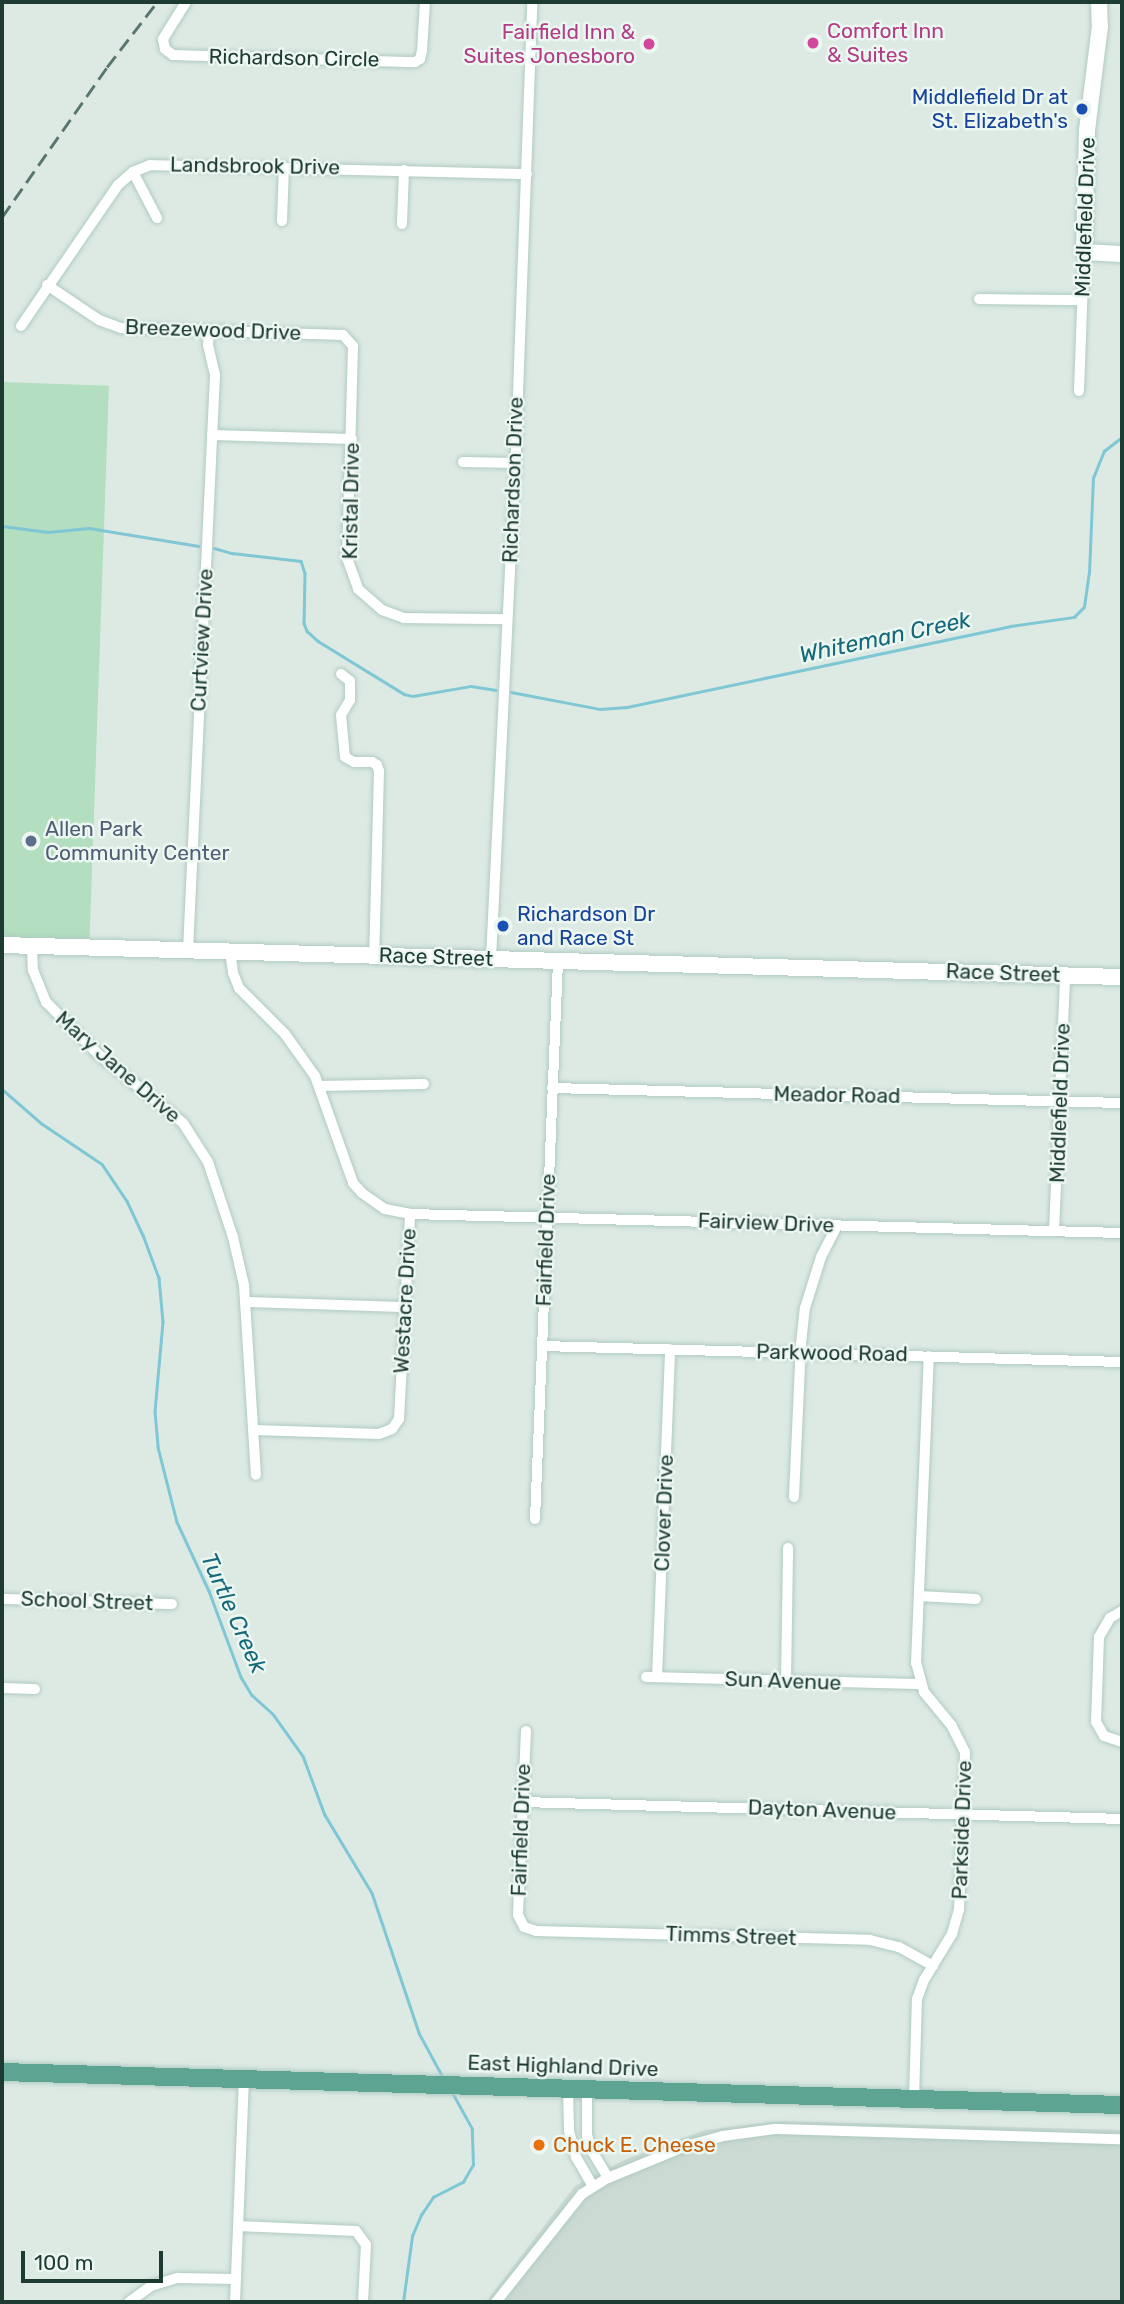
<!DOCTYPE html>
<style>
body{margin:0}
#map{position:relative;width:1124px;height:2304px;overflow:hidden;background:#ddeae4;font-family:Rubik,sans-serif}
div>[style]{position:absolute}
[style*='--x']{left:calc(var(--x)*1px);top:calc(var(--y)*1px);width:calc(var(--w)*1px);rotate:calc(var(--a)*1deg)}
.built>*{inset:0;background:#cbdad3}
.green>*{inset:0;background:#b3debf;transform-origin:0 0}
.stream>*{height:2.5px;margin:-1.25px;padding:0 1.25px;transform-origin:1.25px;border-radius:1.25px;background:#7fc7d5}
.roads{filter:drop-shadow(0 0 2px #afcbc1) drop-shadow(0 0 2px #afcbc1)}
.street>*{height:10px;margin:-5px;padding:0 5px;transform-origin:5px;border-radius:5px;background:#fff}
.secondary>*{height:16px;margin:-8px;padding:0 8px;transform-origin:8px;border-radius:8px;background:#fff}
.primary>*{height:18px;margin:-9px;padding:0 9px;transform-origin:9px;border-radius:9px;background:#5da492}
.rail>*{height:2.5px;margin-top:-1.25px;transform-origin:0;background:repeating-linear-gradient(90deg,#57776e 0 14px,transparent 0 21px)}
.dots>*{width:19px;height:19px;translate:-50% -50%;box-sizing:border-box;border:4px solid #edf7f2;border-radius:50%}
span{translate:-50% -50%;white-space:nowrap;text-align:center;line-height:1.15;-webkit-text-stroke:5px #edf7f2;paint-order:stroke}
.hotel-label{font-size:21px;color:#b23c85}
.left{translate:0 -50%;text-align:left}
.right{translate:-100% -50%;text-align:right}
.street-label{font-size:21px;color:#1d3b33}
.transit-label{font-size:21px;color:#164399}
.service-label{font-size:21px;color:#4e5e75}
.food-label{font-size:21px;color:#c56008}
.water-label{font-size:23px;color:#14697a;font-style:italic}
.frame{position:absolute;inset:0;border:4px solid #1d3b33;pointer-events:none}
.scale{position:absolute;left:21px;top:2251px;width:142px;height:32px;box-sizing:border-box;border:4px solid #1d3b33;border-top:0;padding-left:9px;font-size:21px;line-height:24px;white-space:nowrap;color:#1d3b33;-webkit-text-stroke:5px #edf7f2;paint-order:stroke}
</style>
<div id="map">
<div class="built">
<i style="clip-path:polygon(781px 2121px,1122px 2130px,1122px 2302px,486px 2302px,575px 2186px,624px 2160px,705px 2130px)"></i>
</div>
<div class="green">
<i style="left:2px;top:382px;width:107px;height:563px;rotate:2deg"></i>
</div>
<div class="stream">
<i style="--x:2;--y:526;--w:46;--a:7.4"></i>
<i style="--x:48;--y:532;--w:41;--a:-5.6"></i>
<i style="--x:89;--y:528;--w:111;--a:9.3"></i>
<i style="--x:214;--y:548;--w:19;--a:16"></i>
<i style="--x:232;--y:553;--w:69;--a:6.6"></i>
<i style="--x:301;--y:561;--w:13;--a:72"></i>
<i style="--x:305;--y:573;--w:50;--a:91.1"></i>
<i style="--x:304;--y:623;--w:9;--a:69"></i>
<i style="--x:307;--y:631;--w:15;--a:42"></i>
<i style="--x:318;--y:641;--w:101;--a:31.6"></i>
<i style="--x:404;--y:694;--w:9;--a:13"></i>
<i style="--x:413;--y:696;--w:59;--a:-9.8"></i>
<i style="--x:471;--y:686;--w:25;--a:9"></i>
<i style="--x:511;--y:692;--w:91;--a:10.8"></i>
<i style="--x:600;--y:709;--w:27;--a:-4"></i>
<i style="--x:627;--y:707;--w:391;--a:-11.9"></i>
<i style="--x:1010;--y:626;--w:65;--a:-8"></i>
<i style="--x:1074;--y:617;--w:14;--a:-45"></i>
<i style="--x:1084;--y:607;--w:34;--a:-82"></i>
<i style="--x:1089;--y:573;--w:95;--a:-87.6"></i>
<i style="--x:1093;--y:478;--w:29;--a:-68"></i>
<i style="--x:1104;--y:451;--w:23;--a:-38"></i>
<i style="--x:2;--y:1089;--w:52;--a:41.1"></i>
<i style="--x:41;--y:1123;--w:73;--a:33.9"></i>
<i style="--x:102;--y:1164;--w:45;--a:56"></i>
<i style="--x:127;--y:1201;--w:38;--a:65"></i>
<i style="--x:143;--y:1235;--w:46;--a:69.6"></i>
<i style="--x:159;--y:1278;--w:44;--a:84.8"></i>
<i style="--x:163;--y:1322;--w:89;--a:95.1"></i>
<i style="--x:155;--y:1411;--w:36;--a:85"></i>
<i style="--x:158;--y:1447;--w:77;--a:75.8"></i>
<i style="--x:177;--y:1522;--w:76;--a:65.1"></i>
<i style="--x:209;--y:1591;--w:92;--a:69.6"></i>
<i style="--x:241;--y:1677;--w:21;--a:59"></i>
<i style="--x:252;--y:1695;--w:28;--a:42"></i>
<i style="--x:273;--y:1714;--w:52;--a:54.5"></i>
<i style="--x:303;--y:1756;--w:63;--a:69.6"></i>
<i style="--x:325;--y:1815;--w:91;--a:58.9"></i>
<i style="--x:372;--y:1893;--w:148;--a:71.4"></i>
<i style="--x:419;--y:2033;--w:52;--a:61.5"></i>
<i style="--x:403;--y:2302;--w:67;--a:-82.2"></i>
<i style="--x:412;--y:2236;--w:23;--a:-67"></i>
<i style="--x:421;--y:2215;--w:22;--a:-56"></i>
<i style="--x:433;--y:2197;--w:34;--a:-27"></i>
<i style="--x:463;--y:2182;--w:20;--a:-60"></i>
<i style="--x:473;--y:2165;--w:36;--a:-92"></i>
<i style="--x:472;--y:2129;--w:43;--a:-118.9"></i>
</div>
<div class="roads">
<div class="street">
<i style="--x:186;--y:2;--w:44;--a:121.9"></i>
<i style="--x:163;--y:39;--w:10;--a:79"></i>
<i style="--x:165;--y:49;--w:10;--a:37"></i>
<i style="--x:173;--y:55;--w:242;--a:1.7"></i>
<i style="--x:415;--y:62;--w:6;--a:-31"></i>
<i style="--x:420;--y:59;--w:8;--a:-76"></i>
<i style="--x:422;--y:51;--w:49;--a:-86.5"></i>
<i style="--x:133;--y:172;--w:52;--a:62.4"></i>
<i style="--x:282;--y:221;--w:54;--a:-87.9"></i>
<i style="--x:402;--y:224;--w:54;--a:-87.9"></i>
<i style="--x:47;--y:285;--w:63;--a:33.9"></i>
<i style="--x:99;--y:320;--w:23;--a:20"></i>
<i style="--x:121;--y:328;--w:222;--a:1.8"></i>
<i style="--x:343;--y:335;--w:15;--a:48"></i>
<i style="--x:353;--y:346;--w:212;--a:91.6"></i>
<i style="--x:347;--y:558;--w:33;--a:70"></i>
<i style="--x:358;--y:589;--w:32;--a:41"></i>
<i style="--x:382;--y:610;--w:23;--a:20"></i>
<i style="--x:404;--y:618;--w:103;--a:0.6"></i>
<i style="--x:979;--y:299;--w:103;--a:0.6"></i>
<i style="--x:21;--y:326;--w:171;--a:-55.5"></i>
<i style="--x:118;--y:185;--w:20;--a:-41"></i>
<i style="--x:133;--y:172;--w:18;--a:-22"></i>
<i style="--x:150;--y:165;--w:377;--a:1.4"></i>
<i style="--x:1079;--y:391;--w:139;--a:-87.9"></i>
<i style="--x:212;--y:435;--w:140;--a:1.6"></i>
<i style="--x:463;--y:462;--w:52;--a:1.1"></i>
<i style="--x:341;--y:674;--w:11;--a:38"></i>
<i style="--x:350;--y:681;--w:19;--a:90"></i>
<i style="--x:350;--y:700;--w:17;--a:121"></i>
<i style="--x:341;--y:715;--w:42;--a:84.6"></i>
<i style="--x:345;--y:757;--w:10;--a:29"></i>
<i style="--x:354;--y:762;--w:18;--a:0"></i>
<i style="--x:372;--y:762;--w:6;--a:31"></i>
<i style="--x:377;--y:765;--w:6;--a:72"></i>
<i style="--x:379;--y:771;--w:185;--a:91.5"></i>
<i style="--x:32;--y:946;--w:24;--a:88"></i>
<i style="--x:33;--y:970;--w:35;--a:68"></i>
<i style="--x:46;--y:1002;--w:74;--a:45"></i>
<i style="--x:98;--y:1054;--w:109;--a:39.1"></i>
<i style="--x:183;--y:1123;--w:46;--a:57.3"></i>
<i style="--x:208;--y:1162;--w:79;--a:71.6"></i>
<i style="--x:233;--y:1237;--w:49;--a:77.1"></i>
<i style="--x:244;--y:1285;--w:190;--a:86.4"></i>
<i style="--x:188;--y:950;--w:576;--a:-87.31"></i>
<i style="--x:215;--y:375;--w:31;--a:-103"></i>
<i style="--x:208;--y:345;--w:13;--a:-86"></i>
<i style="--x:230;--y:951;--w:22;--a:82"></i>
<i style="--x:233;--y:973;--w:16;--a:68"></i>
<i style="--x:239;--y:988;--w:65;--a:45"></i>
<i style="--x:285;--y:1034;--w:52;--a:54.5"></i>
<i style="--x:315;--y:1076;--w:114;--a:70.4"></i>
<i style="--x:353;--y:1183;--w:13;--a:48"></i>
<i style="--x:362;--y:1193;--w:28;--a:35"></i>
<i style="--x:385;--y:1209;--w:25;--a:11"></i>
<i style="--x:410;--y:1214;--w:712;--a:1.53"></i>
<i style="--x:491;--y:959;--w:485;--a:-87.2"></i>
<i style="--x:515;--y:475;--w:473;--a:-87.9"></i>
<i style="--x:319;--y:1086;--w:105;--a:-1.1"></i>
<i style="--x:552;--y:1088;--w:570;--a:1.51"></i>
<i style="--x:1054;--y:1231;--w:256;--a:-87.5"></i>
<i style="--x:245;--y:1302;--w:160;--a:1.8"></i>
<i style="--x:542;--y:1346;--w:580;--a:1.58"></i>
<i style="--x:254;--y:1430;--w:125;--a:1.8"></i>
<i style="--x:379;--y:1434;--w:14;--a:-21"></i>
<i style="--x:392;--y:1429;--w:12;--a:-55"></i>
<i style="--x:399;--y:1419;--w:205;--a:-86.9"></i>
<i style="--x:794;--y:1497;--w:153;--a:-87.4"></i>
<i style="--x:801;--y:1344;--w:36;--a:-84"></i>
<i style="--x:805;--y:1308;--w:53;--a:-72.6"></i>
<i style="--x:821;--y:1257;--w:36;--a:-63"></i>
<i style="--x:535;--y:1519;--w:559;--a:-87.64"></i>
<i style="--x:919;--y:1596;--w:57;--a:3"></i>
<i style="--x:2;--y:1599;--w:170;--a:1.7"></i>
<i style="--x:1122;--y:1611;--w:14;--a:150"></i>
<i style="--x:1110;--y:1618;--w:22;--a:120"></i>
<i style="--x:1099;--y:1637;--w:85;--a:92"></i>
<i style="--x:1096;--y:1722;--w:16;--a:60"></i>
<i style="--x:1104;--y:1736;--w:19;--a:18"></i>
<i style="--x:646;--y:1677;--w:274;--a:1.5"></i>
<i style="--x:657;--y:1677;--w:328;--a:-87.7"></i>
<i style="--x:786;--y:1681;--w:133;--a:-89.1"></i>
<i style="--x:2;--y:1688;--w:33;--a:2"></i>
<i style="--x:526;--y:1731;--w:184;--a:92.5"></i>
<i style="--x:518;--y:1915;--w:13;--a:63"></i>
<i style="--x:524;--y:1927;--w:13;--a:18"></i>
<i style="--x:536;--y:1931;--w:334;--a:1.5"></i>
<i style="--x:870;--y:1940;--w:30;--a:14"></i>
<i style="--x:899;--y:1947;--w:39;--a:29"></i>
<i style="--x:522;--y:1802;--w:600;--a:1.62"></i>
<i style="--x:568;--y:2089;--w:42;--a:88.6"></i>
<i style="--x:569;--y:2131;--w:27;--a:75"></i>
<i style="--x:576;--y:2157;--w:34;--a:60"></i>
<i style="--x:587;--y:2089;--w:46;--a:90"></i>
<i style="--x:587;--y:2135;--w:17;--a:73"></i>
<i style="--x:592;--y:2151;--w:31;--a:59"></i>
<i style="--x:914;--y:2098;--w:99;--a:-88.3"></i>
<i style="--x:917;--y:1999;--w:20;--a:-70"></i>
<i style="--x:924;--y:1980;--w:54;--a:-58.7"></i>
<i style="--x:952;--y:1934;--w:25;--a:-74"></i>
<i style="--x:959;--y:1910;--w:158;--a:-87.8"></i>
<i style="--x:965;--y:1752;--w:29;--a:-117"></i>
<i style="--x:952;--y:1726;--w:44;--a:-129.5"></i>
<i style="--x:924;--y:1692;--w:30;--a:-105"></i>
<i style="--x:916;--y:1663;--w:307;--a:-87.6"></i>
<i style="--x:238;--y:2226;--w:118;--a:2.4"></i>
<i style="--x:356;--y:2231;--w:17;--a:54"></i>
<i style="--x:366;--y:2245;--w:57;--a:93"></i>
<i style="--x:129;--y:2302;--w:27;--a:-36"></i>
<i style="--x:151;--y:2286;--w:28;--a:-17"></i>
<i style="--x:178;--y:2278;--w:58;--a:1"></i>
<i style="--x:235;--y:2302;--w:223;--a:-87.7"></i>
<i style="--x:496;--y:2302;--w:138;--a:-51.5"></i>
<i style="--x:582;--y:2194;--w:31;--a:-32"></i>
<i style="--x:608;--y:2178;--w:84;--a:-22.3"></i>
<i style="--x:686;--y:2146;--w:38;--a:-15"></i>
<i style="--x:723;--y:2136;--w:52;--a:-7.7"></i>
<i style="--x:775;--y:2129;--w:347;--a:1.7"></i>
</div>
<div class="secondary">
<i style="--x:1099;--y:2;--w:24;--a:88"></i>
<i style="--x:1100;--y:26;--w:105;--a:97.1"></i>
<i style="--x:1087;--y:130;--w:122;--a:91.4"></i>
<i style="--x:1084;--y:252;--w:38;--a:3"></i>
<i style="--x:2;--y:945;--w:1120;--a:1.64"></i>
</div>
<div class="primary">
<i style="--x:2;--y:2072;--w:1120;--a:1.69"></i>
</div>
</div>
<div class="rail">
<i style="--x:2;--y:217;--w:183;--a:-55"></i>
<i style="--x:107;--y:67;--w:82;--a:-52.4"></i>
</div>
<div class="dots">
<i style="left:813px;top:43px;background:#d1479c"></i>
<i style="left:649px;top:44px;background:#d1479c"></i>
<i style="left:1082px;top:109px;background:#1a4fb4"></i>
<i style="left:31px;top:841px;background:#5c6f8a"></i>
<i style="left:503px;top:926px;background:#1a4fb4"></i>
<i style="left:539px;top:2145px;background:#e8710a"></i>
</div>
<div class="hotel-label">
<span class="left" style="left:827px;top:43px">Comfort Inn<br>&amp; Suites</span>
<span class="right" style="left:635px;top:44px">Fairfield Inn &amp;<br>Suites Jonesboro</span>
</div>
<div class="street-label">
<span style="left:294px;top:58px;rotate:1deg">Richardson Circle</span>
<span style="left:255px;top:166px;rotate:1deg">Landsbrook Drive</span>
<span style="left:1085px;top:217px;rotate:-88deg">Middlefield Drive</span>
<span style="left:213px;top:330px;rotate:2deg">Breezewood Drive</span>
<span style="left:513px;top:480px;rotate:-88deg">Richardson Drive</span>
<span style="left:351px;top:501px;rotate:-89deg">Kristal Drive</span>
<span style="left:202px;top:640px;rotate:-87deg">Curtview Drive</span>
<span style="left:436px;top:957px;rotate:2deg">Race Street</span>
<span style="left:1003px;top:973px;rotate:2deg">Race Street</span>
<span style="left:118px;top:1067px;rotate:41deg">Mary Jane Drive</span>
<span style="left:837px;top:1095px;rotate:1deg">Meador Road</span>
<span style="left:1060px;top:1103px;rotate:-88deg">Middlefield Drive</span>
<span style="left:766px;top:1223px;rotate:2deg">Fairview Drive</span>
<span style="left:546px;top:1240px;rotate:-88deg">Fairfield Drive</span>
<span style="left:405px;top:1301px;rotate:-87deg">Westacre Drive</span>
<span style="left:832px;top:1353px;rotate:1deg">Parkwood Road</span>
<span style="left:664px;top:1513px;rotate:-88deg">Clover Drive</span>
<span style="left:87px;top:1601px;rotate:2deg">School Street</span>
<span style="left:783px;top:1681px;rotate:2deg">Sun Avenue</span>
<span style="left:822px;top:1810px;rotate:2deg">Dayton Avenue</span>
<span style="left:521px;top:1830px;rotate:-88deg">Fairfield Drive</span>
<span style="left:962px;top:1830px;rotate:-88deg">Parkside Drive</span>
<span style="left:731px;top:1936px;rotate:2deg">Timms Street</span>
<span style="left:563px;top:2066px;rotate:2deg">East Highland Drive</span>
</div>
<div class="transit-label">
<span class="right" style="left:1068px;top:109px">Middlefield Dr at<br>St. Elizabeth's</span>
<span class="left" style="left:517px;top:926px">Richardson Dr<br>and Race St</span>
</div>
<div class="service-label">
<span class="left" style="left:45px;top:841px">Allen Park<br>Community Center</span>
</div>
<div class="food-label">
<span class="left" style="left:553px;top:2145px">Chuck E. Cheese</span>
</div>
<div class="water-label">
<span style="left:885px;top:637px;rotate:-12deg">Whiteman Creek</span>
<span style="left:234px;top:1613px;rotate:66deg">Turtle Creek</span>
</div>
<div class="frame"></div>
<div class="scale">100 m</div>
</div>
